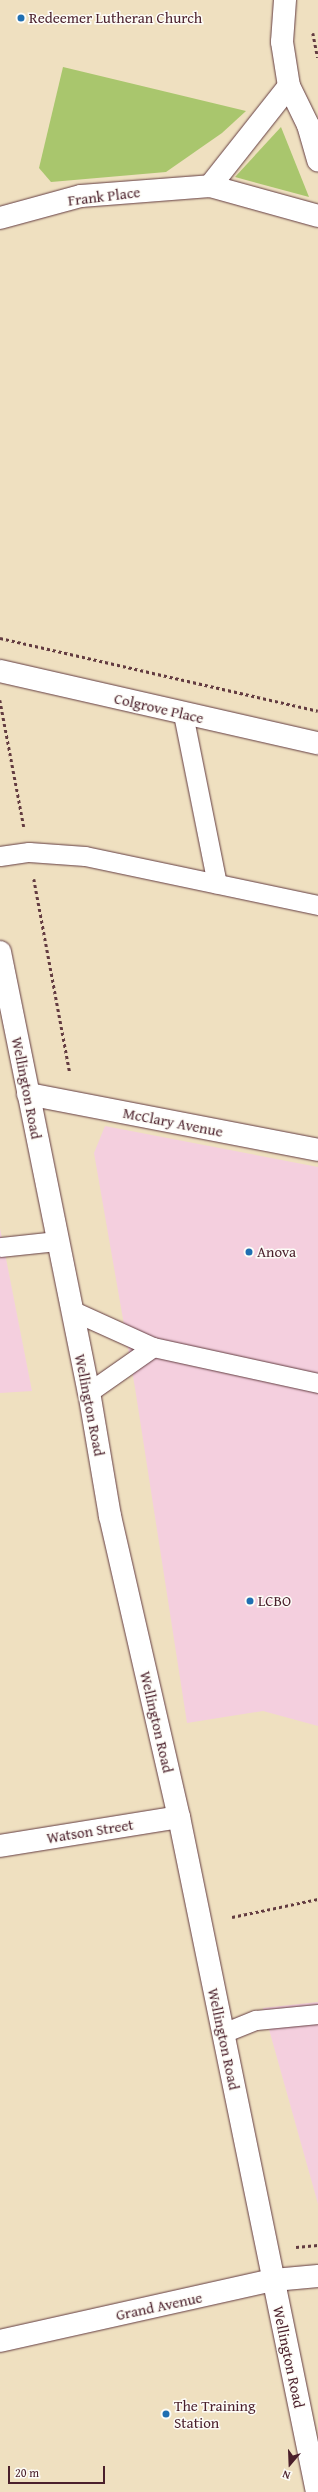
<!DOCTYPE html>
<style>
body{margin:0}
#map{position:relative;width:318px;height:2492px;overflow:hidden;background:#efe0c0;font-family:"Gentium Book Plus",serif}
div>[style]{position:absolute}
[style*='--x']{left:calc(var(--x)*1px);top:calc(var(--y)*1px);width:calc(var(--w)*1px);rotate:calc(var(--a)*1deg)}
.built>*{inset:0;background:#f4cfde}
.green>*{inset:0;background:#a9c66d}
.path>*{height:2.5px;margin-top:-1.25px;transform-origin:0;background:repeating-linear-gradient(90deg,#633c41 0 3px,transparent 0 6px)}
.roads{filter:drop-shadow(0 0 1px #633c41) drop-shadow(0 0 1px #633c41)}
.lane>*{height:19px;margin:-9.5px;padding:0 9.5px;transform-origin:9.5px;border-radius:9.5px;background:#fff}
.street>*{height:22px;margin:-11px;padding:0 11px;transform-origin:11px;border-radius:11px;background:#fff}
.secondary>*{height:22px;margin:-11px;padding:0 11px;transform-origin:11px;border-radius:11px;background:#fff}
.dots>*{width:11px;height:11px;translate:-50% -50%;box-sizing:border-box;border:2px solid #fdfcf7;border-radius:50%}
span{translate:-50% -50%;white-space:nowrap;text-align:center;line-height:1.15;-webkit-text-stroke:3px #fdfcf7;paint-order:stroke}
.poi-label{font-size:15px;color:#4a1f2b}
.left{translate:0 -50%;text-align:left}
.street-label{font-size:15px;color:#4a1f2b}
.north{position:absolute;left:270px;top:2444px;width:40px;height:40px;-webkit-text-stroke:3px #fdfcf7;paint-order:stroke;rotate:199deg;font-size:11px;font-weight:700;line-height:16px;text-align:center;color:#4a1f2b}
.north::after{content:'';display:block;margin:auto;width:14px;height:18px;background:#4a1f2b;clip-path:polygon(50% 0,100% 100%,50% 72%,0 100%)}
.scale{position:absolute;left:8px;top:2466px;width:97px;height:18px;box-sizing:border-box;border:2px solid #4a1f2b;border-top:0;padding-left:5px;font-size:12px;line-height:14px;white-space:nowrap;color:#4a1f2b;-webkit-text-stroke:3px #fdfcf7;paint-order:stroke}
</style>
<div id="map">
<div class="built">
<i style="clip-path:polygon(105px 1126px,318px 1167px,318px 1726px,263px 1711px,187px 1723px,135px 1388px,94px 1153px)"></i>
<i style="clip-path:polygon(0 1228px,32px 1391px,0 1393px)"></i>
<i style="clip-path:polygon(318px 2002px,318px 2204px,263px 2008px)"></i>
</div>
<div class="green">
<i style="clip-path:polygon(63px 67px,246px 111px,222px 133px,166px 172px,51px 182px,39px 168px)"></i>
<i style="clip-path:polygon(281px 127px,309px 197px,235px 177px)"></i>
</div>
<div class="path">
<i style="--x:313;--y:33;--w:25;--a:79"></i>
<i style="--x:0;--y:638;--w:326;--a:12.9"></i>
<i style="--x:0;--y:700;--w:129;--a:79.3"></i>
<i style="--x:34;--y:879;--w:197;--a:79.5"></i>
<i style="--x:232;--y:1917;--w:88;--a:-11.8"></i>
<i style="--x:296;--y:2247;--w:22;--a:-5"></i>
</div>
<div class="roads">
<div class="lane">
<i style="--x:183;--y:714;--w:173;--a:78.7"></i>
<i style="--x:0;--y:856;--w:29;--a:-8"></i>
<i style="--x:29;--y:852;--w:56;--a:4.1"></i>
<i style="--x:85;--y:856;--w:238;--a:11.9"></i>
<i style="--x:0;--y:1247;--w:57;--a:-6"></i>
<i style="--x:71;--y:1310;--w:90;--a:24.3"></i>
<i style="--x:153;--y:1347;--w:169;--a:12.3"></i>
<i style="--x:89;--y:1392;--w:78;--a:-35.1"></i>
<i style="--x:223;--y:2033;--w:35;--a:-22"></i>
<i style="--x:256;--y:2020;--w:62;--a:-5.5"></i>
</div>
<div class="street">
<i style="--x:285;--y:0;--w:42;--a:94.1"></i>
<i style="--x:282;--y:42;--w:45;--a:81"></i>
<i style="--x:289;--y:86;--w:43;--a:64"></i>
<i style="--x:308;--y:125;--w:37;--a:74"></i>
<i style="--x:210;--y:186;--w:112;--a:15.5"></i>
<i style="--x:0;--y:218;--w:84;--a:-15.2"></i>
<i style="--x:81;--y:196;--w:129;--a:-4.4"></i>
<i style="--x:210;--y:186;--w:127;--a:-51.7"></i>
<i style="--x:0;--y:671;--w:326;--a:12.8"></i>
<i style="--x:28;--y:1094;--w:295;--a:10.9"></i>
<i style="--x:0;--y:1846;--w:181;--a:-9.2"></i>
<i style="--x:0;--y:2341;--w:281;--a:-12.6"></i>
</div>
<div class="secondary">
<i style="--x:0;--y:952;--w:449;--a:78.6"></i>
<i style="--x:89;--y:1392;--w:126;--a:80.4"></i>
<i style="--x:110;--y:1516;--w:309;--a:77.1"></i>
<i style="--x:179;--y:1817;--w:689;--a:78.45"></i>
<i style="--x:274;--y:2280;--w:44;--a:-5.2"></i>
</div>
</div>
<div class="dots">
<i style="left:21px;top:18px;background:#1f6fb2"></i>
<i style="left:249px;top:1252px;background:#1f6fb2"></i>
<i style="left:250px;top:1601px;background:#1f6fb2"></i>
<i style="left:166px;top:2414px;background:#1f6fb2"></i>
</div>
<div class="poi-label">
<span class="left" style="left:29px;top:18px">Redeemer Lutheran Church</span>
<span class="left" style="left:257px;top:1252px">Anova</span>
<span class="left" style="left:258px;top:1601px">LCBO</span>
<span class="left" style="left:174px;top:2414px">The Training<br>Station</span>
</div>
<div class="street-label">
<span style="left:104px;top:196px;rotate:-7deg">Frank Place</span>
<span style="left:159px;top:708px;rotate:13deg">Colgrove Place</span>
<span style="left:27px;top:1088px;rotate:79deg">Wellington Road</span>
<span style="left:173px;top:1122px;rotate:11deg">McClary Avenue</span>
<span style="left:90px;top:1405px;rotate:79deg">Wellington Road</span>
<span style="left:157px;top:1722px;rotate:77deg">Wellington Road</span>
<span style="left:90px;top:1831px;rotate:-9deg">Watson Street</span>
<span style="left:224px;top:2039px;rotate:78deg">Wellington Road</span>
<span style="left:159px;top:2306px;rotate:-12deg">Grand Avenue</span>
<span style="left:289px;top:2357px;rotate:78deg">Wellington Road</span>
</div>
<div class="north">N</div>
<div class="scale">20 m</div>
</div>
